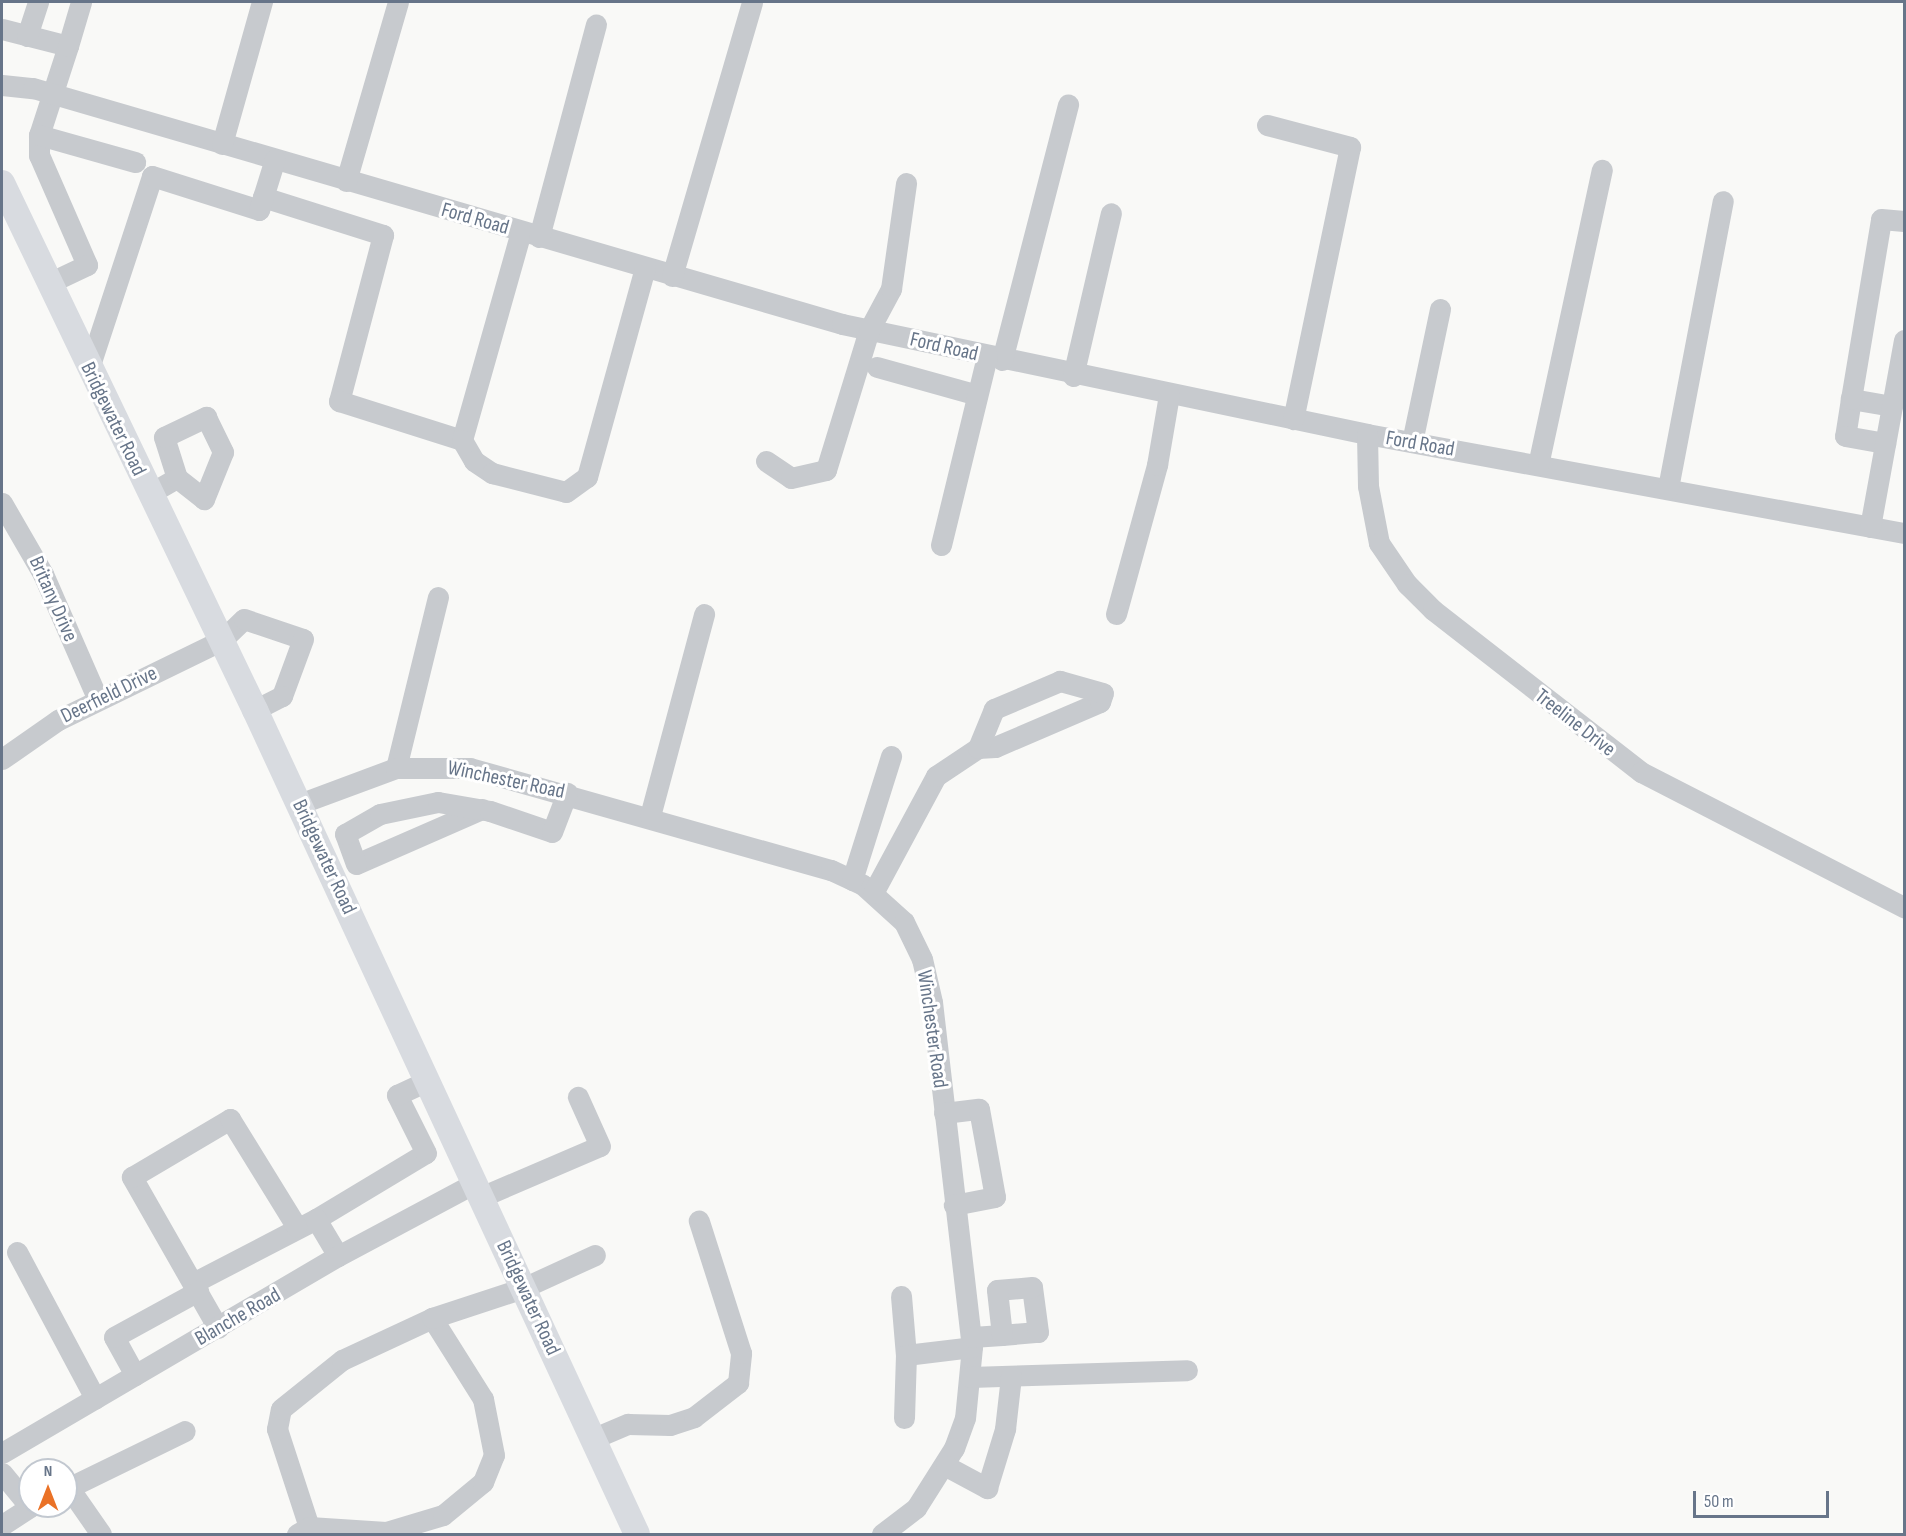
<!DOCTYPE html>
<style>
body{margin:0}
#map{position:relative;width:1906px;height:1536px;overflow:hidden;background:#f9f9f7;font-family:"Sofia Sans Condensed",sans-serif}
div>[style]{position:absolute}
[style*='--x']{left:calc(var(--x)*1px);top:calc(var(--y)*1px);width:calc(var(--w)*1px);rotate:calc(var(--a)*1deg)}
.minor>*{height:21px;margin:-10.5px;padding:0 10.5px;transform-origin:10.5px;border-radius:10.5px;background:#c7cace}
.major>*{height:26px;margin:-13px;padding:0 13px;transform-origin:13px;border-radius:13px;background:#d8dbe0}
span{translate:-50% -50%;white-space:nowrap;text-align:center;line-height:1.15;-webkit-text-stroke:6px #fff;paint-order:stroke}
.street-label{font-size:21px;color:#677589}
.frame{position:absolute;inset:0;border:3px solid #677589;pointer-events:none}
.north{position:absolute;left:18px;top:1458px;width:60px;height:60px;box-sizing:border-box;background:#fff;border:2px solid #c2c8d0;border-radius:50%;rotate:0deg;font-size:16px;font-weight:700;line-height:24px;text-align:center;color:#677589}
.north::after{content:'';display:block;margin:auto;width:21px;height:27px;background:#ea7227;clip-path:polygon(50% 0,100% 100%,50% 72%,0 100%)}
.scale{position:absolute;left:1693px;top:1491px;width:136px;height:27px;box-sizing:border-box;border:3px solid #677589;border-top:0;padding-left:8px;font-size:18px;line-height:21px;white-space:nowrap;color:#677589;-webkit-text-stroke:4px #fff;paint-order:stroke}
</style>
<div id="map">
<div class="minor">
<i style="--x:2;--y:29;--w:68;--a:14.4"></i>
<i style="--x:68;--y:46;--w:94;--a:108"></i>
<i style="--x:39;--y:135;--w:20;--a:90"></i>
<i style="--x:39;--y:155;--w:120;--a:66.4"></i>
<i style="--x:87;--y:265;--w:42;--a:154.7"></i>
<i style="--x:27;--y:36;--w:36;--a:-72"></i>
<i style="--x:68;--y:46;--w:46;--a:-73.5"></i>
<i style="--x:2;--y:85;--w:31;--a:6"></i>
<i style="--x:33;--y:88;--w:843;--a:16.26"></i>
<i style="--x:842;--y:324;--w:536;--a:11.83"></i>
<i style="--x:1367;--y:434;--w:546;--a:10.45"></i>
<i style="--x:1267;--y:125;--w:86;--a:14.8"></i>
<i style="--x:1350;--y:147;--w:278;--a:101.8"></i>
<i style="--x:39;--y:135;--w:100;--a:15.7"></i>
<i style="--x:222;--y:144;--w:148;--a:-74.3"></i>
<i style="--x:346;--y:181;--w:186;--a:-73.8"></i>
<i style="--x:263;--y:197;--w:126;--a:17.6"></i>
<i style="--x:383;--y:235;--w:172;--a:104.8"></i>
<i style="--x:339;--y:401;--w:129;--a:17.6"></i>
<i style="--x:462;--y:440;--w:216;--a:-74.2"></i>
<i style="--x:539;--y:237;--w:220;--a:-75"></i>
<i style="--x:672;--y:276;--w:285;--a:-73.7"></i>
<i style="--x:1002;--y:360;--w:264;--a:-75.5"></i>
<i style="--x:877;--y:367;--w:104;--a:15.6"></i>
<i style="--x:89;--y:368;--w:202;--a:-71.8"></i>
<i style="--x:152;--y:176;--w:112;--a:17.6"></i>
<i style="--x:259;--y:210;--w:53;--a:-72.6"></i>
<i style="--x:1073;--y:376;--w:167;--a:-76.9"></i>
<i style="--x:1851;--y:399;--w:37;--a:99"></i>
<i style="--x:1845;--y:436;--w:41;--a:9.9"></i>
<i style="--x:1892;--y:406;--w:42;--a:-170.3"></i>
<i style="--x:1851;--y:399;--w:182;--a:-80.5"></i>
<i style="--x:1881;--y:219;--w:23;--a:5"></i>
<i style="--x:1367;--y:434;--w:52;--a:88.9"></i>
<i style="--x:1368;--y:486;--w:58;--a:79.1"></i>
<i style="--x:1379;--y:543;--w:50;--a:55.7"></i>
<i style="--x:1407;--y:584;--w:37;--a:45"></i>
<i style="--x:1433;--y:610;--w:264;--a:37.9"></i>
<i style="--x:1641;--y:772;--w:296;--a:27.2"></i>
<i style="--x:462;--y:440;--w:24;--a:60"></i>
<i style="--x:474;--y:461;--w:22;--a:34"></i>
<i style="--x:492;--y:473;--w:76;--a:14.4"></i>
<i style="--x:566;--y:492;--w:26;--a:-36"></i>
<i style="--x:587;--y:477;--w:217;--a:-74.5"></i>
<i style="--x:1412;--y:442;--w:136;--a:-78.1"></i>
<i style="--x:766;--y:461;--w:30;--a:34"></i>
<i style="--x:791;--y:478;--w:36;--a:-13"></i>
<i style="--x:826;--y:470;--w:146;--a:-72.9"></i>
<i style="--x:869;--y:330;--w:47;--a:-61.8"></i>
<i style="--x:891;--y:289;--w:107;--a:-81.9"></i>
<i style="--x:1538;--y:465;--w:302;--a:-77.8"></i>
<i style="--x:1668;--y:488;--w:292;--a:-79.2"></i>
<i style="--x:149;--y:494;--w:32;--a:-30"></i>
<i style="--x:177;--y:478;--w:43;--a:-107.6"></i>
<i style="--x:164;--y:437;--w:47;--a:-25.5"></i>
<i style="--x:206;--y:417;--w:39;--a:64"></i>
<i style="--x:223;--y:452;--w:51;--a:112"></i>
<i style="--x:204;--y:499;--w:34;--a:-142"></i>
<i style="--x:2;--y:503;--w:82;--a:60"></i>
<i style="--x:43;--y:574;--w:137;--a:66.4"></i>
<i style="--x:1870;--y:527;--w:190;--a:-79.7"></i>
<i style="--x:941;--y:545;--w:194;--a:-76.3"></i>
<i style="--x:1116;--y:614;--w:155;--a:-74.6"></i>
<i style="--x:1157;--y:465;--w:71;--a:-80.3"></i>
<i style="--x:2;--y:759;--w:68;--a:-34.9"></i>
<i style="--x:58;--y:720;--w:182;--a:-26"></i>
<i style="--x:222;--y:640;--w:30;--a:-44"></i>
<i style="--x:244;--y:619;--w:62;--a:18.7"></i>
<i style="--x:303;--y:639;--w:61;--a:110.2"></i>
<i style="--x:282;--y:696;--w:30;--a:153"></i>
<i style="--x:396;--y:768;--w:176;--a:-76.2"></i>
<i style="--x:299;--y:804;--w:103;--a:-20.4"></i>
<i style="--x:396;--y:768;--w:74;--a:0"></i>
<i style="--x:470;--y:768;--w:375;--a:15.8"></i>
<i style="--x:831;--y:870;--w:35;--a:25"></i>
<i style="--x:863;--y:885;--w:55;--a:42.1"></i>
<i style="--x:904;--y:922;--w:41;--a:64.1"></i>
<i style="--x:922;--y:959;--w:44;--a:76.9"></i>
<i style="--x:932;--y:1002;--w:347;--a:83.4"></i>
<i style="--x:972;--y:1347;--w:71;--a:95.6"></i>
<i style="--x:965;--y:1418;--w:32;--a:110"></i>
<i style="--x:954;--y:1448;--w:71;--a:122.3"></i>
<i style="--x:916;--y:1508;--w:43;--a:142.6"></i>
<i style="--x:482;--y:809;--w:137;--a:156.4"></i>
<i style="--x:356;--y:864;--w:32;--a:-110"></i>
<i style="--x:345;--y:834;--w:40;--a:-29.7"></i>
<i style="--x:380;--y:814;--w:59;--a:-11.7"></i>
<i style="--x:438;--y:802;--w:53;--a:9.8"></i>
<i style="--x:490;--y:811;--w:65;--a:18.7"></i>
<i style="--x:552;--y:832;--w:42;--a:-69"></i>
<i style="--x:650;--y:816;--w:209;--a:-75"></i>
<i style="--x:852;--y:880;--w:130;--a:-72.5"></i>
<i style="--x:873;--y:893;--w:133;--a:-61.7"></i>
<i style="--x:936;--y:776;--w:50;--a:-33.7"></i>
<i style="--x:978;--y:748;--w:17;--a:-3"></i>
<i style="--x:995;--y:747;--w:114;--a:-23.2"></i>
<i style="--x:1100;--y:702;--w:9;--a:-72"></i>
<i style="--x:1103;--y:693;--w:45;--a:-164.4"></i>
<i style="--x:1060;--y:681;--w:72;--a:157"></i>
<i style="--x:994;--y:709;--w:42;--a:112.3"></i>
<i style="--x:944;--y:1113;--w:35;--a:-7"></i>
<i style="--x:979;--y:1109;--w:89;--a:79.7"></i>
<i style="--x:995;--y:1197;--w:42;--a:169"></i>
<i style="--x:481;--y:1197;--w:129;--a:-23.2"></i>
<i style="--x:600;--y:1146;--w:54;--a:-114.2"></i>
<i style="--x:316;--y:1219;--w:128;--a:-31"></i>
<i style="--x:426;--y:1153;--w:65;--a:-116.6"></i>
<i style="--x:397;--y:1095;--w:33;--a:-25"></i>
<i style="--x:17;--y:1252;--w:166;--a:61.9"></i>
<i style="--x:193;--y:1283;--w:139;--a:-27.5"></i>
<i style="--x:316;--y:1219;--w:43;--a:59.3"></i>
<i style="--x:901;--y:1296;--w:59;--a:85.2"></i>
<i style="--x:906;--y:1355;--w:66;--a:-6.9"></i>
<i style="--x:218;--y:1328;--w:174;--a:-119.7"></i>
<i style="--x:132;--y:1177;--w:114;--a:-30.6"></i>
<i style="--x:230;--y:1119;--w:126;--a:58.3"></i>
<i style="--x:972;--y:1337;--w:30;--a:-4"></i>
<i style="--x:1002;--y:1335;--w:36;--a:-5"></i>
<i style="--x:1038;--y:1332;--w:45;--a:-97.6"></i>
<i style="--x:1032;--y:1287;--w:35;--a:175"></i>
<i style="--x:997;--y:1290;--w:45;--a:83.7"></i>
<i style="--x:135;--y:1375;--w:43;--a:-118.9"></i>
<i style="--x:114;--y:1337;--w:96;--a:-28.7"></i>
<i style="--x:970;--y:1377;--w:217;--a:-1.8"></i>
<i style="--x:904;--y:1418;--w:63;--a:-88.2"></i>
<i style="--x:592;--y:1439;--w:39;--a:-23"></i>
<i style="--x:628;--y:1424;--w:42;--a:1.4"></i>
<i style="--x:670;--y:1425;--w:25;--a:-18"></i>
<i style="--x:694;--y:1417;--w:56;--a:-37.7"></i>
<i style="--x:738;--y:1383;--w:30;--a:-84"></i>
<i style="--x:741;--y:1353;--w:139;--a:-107.7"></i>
<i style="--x:2;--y:1453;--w:389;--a:-30.4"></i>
<i style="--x:338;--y:1256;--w:155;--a:-28.1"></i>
<i style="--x:946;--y:1466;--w:47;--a:28.2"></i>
<i style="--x:987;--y:1488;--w:62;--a:-73"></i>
<i style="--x:1005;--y:1429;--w:53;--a:-83.5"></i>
<i style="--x:2;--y:1473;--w:44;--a:50.5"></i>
<i style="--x:30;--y:1507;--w:33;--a:147"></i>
<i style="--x:69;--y:1488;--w:56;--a:55.2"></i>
<i style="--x:66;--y:1489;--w:132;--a:-26"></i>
<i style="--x:309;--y:1527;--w:103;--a:-108.1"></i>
<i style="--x:277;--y:1429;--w:20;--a:-79"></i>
<i style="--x:281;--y:1409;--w:78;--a:-38.8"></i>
<i style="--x:342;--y:1360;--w:99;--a:-25"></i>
<i style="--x:297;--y:1534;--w:14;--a:-30"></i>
<i style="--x:309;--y:1527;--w:77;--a:3.7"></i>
<i style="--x:386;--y:1532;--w:59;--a:-16.6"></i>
<i style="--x:443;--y:1515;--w:52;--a:-39.5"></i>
<i style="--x:483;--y:1482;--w:29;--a:-68"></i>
<i style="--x:494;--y:1455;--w:57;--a:-101.1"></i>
<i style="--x:483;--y:1399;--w:96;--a:-122.2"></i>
<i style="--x:432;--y:1318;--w:96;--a:-18.2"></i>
<i style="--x:523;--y:1288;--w:79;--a:-24.6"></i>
</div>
<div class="major">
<i style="--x:2;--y:183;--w:585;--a:64.36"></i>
<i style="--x:255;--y:710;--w:908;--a:65.13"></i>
</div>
<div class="street-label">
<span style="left:475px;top:219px;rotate:16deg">Ford Road</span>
<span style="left:944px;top:347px;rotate:13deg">Ford Road</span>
<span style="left:113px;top:419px;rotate:64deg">Bridgewater Road</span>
<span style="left:1420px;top:444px;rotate:10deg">Ford Road</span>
<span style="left:53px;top:599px;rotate:66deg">Britany Drive</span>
<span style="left:109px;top:695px;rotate:-26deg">Deerfield Drive</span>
<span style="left:1575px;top:723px;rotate:38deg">Treeline Drive</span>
<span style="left:506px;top:780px;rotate:12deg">Winchester Road</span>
<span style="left:324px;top:857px;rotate:65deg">Bridgewater Road</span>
<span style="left:932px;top:1029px;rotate:82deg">Winchester Road</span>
<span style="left:528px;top:1298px;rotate:65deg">Bridgewater Road</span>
<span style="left:238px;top:1317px;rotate:-30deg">Blanche Road</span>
</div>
<div class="frame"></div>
<div class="north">N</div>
<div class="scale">50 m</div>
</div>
